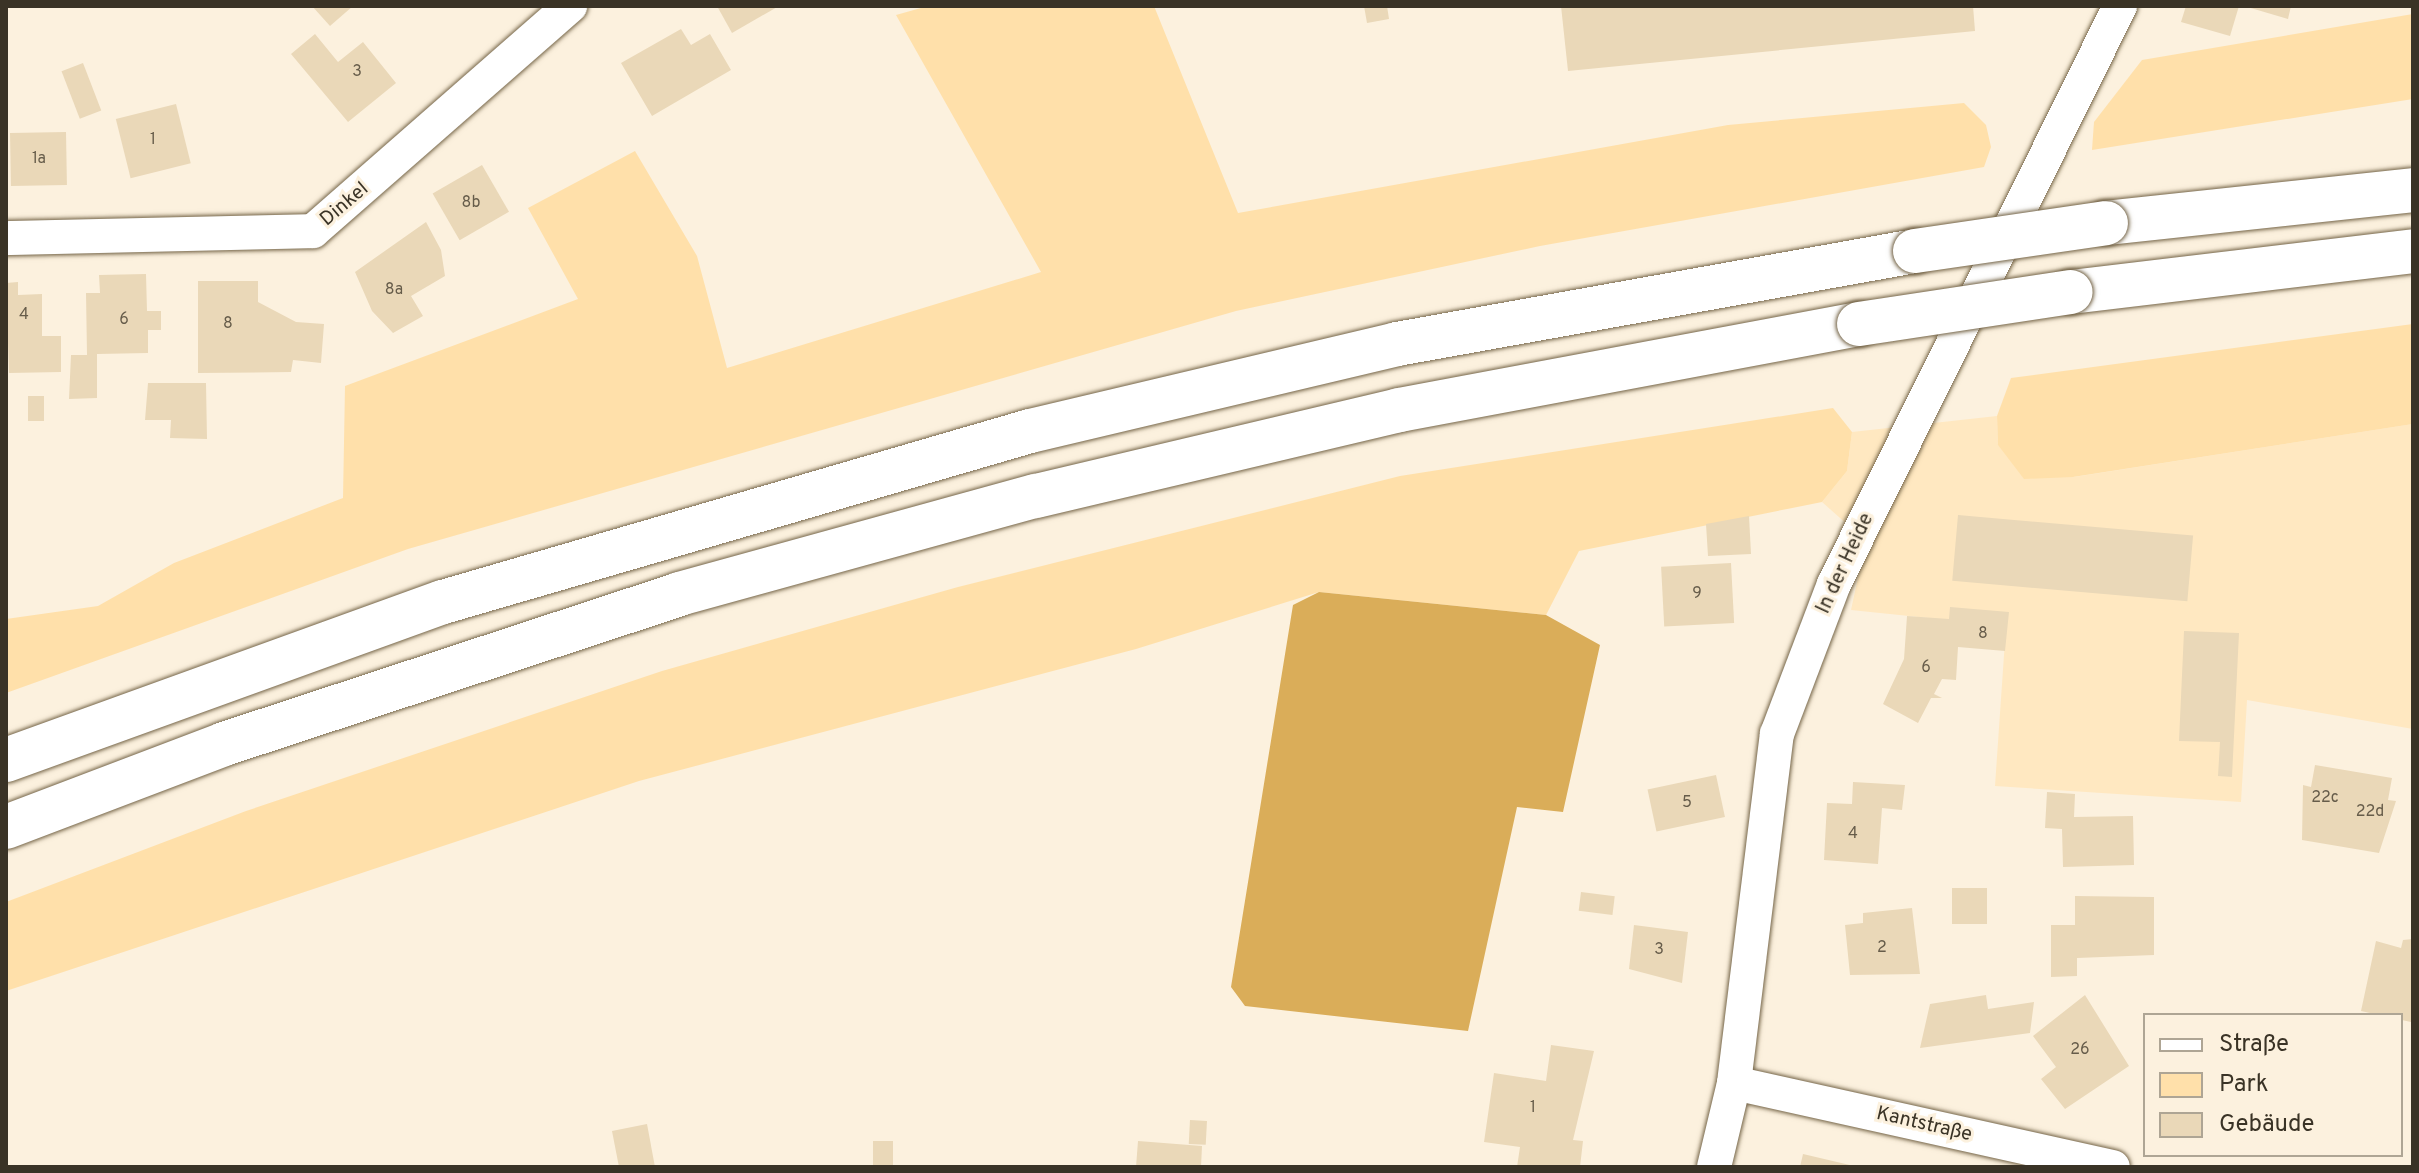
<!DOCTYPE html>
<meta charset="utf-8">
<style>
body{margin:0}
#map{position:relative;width:2419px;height:1173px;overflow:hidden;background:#fcf1de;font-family:Overpass,sans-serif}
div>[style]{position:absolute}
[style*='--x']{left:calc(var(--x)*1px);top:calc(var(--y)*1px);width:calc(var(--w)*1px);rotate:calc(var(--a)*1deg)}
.built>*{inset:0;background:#ffe8c1}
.green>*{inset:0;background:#ffe0aa}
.forest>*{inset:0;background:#daad59}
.building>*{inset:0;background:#ead8b8;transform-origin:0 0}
.roads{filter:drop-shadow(0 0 2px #756548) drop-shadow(0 0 2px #756548)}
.minor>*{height:34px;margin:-17px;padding:0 17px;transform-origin:17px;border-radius:17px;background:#fff}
.motorway>*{height:44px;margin:-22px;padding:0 22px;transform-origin:22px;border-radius:22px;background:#fff}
.bridges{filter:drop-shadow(0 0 2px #756548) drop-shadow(0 0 2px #756548)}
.motorway-bridge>*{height:44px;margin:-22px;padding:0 22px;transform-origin:22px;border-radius:22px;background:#fff}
span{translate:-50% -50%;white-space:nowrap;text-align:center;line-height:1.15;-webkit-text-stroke:6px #fcf1de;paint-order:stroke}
.number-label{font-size:16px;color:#665c4a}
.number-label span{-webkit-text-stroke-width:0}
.street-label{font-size:20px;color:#3a3326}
.frame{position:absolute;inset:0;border:8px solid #3a3326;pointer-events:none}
.legend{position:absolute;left:2143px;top:1013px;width:260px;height:144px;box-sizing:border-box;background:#fcf1de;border:2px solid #aea594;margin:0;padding:10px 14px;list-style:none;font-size:24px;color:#3a3326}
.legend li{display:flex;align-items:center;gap:16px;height:40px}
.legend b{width:40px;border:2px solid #aea594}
</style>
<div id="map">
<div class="built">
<i style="clip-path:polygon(1997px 416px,1998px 445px,2074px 477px,2413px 424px,2413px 729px,2247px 700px,2241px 802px,1995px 786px,2006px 626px,1851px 610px,1866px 541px,1822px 502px,1847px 471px,1852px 432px)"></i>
</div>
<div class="green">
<i style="clip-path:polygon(928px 6px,1154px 6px,1238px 213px,1728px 125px,1964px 103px,1986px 125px,1991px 147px,1984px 167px,1540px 246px,1236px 311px,408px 549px,6px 693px,6px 619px,98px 606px,174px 563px,343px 498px,345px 386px,578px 299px,528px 208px,635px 151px,697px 256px,727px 368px,1041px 272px,896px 15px)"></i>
<i style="clip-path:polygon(2413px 14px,2413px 99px,2092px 150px,2094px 122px,2142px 60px)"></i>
<i style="clip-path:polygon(2413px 324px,2413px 424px,2073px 477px,2024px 479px,1998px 445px,1997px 416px,2011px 378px)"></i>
<i style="clip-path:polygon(1833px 408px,1852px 432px,1847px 471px,1822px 502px,1579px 551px,1546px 615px,1319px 592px,1136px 649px,639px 781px,6px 991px,6px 902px,246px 811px,662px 671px,958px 587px,1400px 476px)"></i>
</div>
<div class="forest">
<i style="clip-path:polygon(1319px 592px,1546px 615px,1600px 645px,1563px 812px,1517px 807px,1468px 1031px,1245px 1006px,1231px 987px,1293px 605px)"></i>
</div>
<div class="building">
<i style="clip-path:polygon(312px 6px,353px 6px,330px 26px)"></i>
<i style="clip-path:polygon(717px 6px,779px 6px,732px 33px)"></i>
<i style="clip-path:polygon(1364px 6px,1387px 6px,1389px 19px,1367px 23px)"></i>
<i style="clip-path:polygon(1561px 6px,1973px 6px,1975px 31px,1568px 71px)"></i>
<i style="clip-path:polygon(2186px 6px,2239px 6px,2230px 36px,2181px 22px)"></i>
<i style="clip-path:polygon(2244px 6px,2291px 6px,2288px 19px)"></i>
<i style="clip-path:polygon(681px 29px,691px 45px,710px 34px,731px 70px,652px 116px,621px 63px)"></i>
<i style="clip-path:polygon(315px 34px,338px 62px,363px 42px,396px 83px,348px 122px,291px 54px)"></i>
<i style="left:83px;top:63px;width:51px;height:23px;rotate:69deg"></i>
<i style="left:176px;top:104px;width:61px;height:62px;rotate:76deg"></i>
<i style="left:66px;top:132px;width:53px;height:56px;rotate:89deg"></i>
<i style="left:482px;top:165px;width:54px;height:57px;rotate:60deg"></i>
<i style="clip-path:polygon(426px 222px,441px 250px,445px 276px,411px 296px,423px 316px,393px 333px,372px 311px,355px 272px)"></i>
<i style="clip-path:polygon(146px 274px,147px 311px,161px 311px,161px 330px,148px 330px,148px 353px,97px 354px,97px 398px,69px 399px,71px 355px,87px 355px,86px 293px,100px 293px,99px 275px)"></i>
<i style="clip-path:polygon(198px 281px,258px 281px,258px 302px,296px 322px,324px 324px,321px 363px,293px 360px,291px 372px,198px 373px)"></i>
<i style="clip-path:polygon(18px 282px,18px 295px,42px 294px,42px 336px,61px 336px,61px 372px,9px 373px,6px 283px)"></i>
<i style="clip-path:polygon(148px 383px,206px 383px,207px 439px,170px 438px,171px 420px,145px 420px)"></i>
<i style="left:28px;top:396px;width:16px;height:25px"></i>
<i style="left:1958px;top:515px;width:236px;height:66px;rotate:5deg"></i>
<i style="clip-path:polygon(1749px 516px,1751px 554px,1708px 556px,1706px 524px)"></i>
<i style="left:1731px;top:563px;width:60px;height:70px;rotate:87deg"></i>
<i style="clip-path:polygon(1950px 607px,2009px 612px,2005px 651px,1958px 647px,1956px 680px,1942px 679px,1934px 694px,1942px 698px,1931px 698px,1918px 723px,1883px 704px,1904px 659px,1907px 616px,1949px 619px)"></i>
<i style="clip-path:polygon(2184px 631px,2239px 633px,2232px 777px,2218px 776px,2220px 742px,2179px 741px)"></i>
<i style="clip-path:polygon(2315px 765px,2392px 778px,2388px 800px,2396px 801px,2379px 853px,2302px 840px,2303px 785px,2311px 787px)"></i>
<i style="left:1716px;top:775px;width:43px;height:70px;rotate:78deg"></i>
<i style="clip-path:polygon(1853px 782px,1905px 785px,1902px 810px,1882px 808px,1878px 864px,1824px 860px,1827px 803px,1852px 804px)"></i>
<i style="clip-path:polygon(2047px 792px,2075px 794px,2074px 817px,2133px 816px,2134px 865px,2063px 867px,2062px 829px,2045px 828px)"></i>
<i style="left:1987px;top:888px;width:36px;height:35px;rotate:90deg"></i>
<i style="left:1581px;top:892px;width:34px;height:19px;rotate:7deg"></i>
<i style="clip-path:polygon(2075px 896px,2154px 897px,2154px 955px,2077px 958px,2077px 976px,2051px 977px,2051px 925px,2075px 925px)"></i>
<i style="clip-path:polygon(1912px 908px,1920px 974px,1850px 975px,1845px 925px,1863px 923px,1863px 913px)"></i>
<i style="clip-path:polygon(1634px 925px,1688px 932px,1682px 983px,1629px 969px)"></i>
<i style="clip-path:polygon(2413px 939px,2411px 1022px,2361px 1011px,2376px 941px,2401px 948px,2403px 940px)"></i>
<i style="clip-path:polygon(1986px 995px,1988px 1009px,2034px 1002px,2030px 1033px,1920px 1048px,1930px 1004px)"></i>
<i style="clip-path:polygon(2085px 995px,2129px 1066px,2065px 1109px,2041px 1079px,2056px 1067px,2033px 1036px)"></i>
<i style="clip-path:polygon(1551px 1045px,1594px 1051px,1573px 1140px,1583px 1141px,1580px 1167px,1517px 1167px,1520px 1147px,1484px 1142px,1494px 1073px,1546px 1081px)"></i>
<i style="left:1190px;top:1120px;width:17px;height:24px;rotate:3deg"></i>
<i style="clip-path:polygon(647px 1124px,655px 1167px,619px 1167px,612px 1131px)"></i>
<i style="left:893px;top:1141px;width:26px;height:20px;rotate:90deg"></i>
<i style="clip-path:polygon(1138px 1141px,1202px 1146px,1201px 1167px,1136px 1167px)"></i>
<i style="clip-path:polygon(1803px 1154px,1854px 1166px,1854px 1167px,1800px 1167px)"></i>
</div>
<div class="roads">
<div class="minor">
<i style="--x:6;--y:238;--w:307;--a:-1.3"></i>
<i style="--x:313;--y:231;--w:342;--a:-41.2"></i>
<i style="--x:1734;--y:1083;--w:388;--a:12.5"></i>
<i style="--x:1714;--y:1167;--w:86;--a:-76.6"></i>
<i style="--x:1734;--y:1083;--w:352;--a:-83"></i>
<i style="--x:1777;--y:734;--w:160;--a:-69.2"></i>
<i style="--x:1834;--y:584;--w:645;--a:-63.67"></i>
</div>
<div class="motorway">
<i style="--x:2106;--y:223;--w:309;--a:-6.1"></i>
<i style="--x:2071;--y:292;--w:344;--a:-6.8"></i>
<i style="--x:6;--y:760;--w:465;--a:-19.9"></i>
<i style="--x:443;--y:602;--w:611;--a:-16.24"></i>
<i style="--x:1030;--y:431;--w:377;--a:-13.3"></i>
<i style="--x:1397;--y:344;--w:526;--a:-10.18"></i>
<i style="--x:6;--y:827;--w:233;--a:-20.8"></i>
<i style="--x:224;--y:744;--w:479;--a:-18.2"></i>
<i style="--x:679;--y:594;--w:370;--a:-15.4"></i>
<i style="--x:1036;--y:496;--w:373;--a:-13.3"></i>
<i style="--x:1399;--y:410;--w:468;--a:-10.6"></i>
</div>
</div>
<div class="bridges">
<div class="motorway-bridge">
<i style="--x:1915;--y:251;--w:193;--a:-8.3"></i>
<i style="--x:1859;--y:324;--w:214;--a:-8.6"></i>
</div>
</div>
<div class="number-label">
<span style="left:357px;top:72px">3</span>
<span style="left:153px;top:140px">1</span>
<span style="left:39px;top:159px">1a</span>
<span style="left:471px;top:203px">8b</span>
<span style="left:394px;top:290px">8a</span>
<span style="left:24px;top:315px">4</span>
<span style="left:124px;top:320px">6</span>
<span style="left:228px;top:324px">8</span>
<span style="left:1697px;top:594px">9</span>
<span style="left:1983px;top:634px">8</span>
<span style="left:1926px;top:668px">6</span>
<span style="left:2325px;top:798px">22c</span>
<span style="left:1687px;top:803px">5</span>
<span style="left:2370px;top:812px">22d</span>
<span style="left:1853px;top:834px">4</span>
<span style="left:1882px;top:948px">2</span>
<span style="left:1659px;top:950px">3</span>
<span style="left:2080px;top:1050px">26</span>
<span style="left:1533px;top:1108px">1</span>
</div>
<div class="street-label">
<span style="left:345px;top:205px;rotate:-40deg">Dinkel</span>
<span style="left:1846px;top:564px;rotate:-65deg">In der Heide</span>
<span style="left:1924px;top:1125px;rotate:13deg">Kantstraße</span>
</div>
<div class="frame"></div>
<ul class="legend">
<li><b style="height:10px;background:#fff"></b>Straße</li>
<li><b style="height:22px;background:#ffe0aa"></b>Park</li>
<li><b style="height:22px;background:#ead8b8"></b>Gebäude</li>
</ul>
</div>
